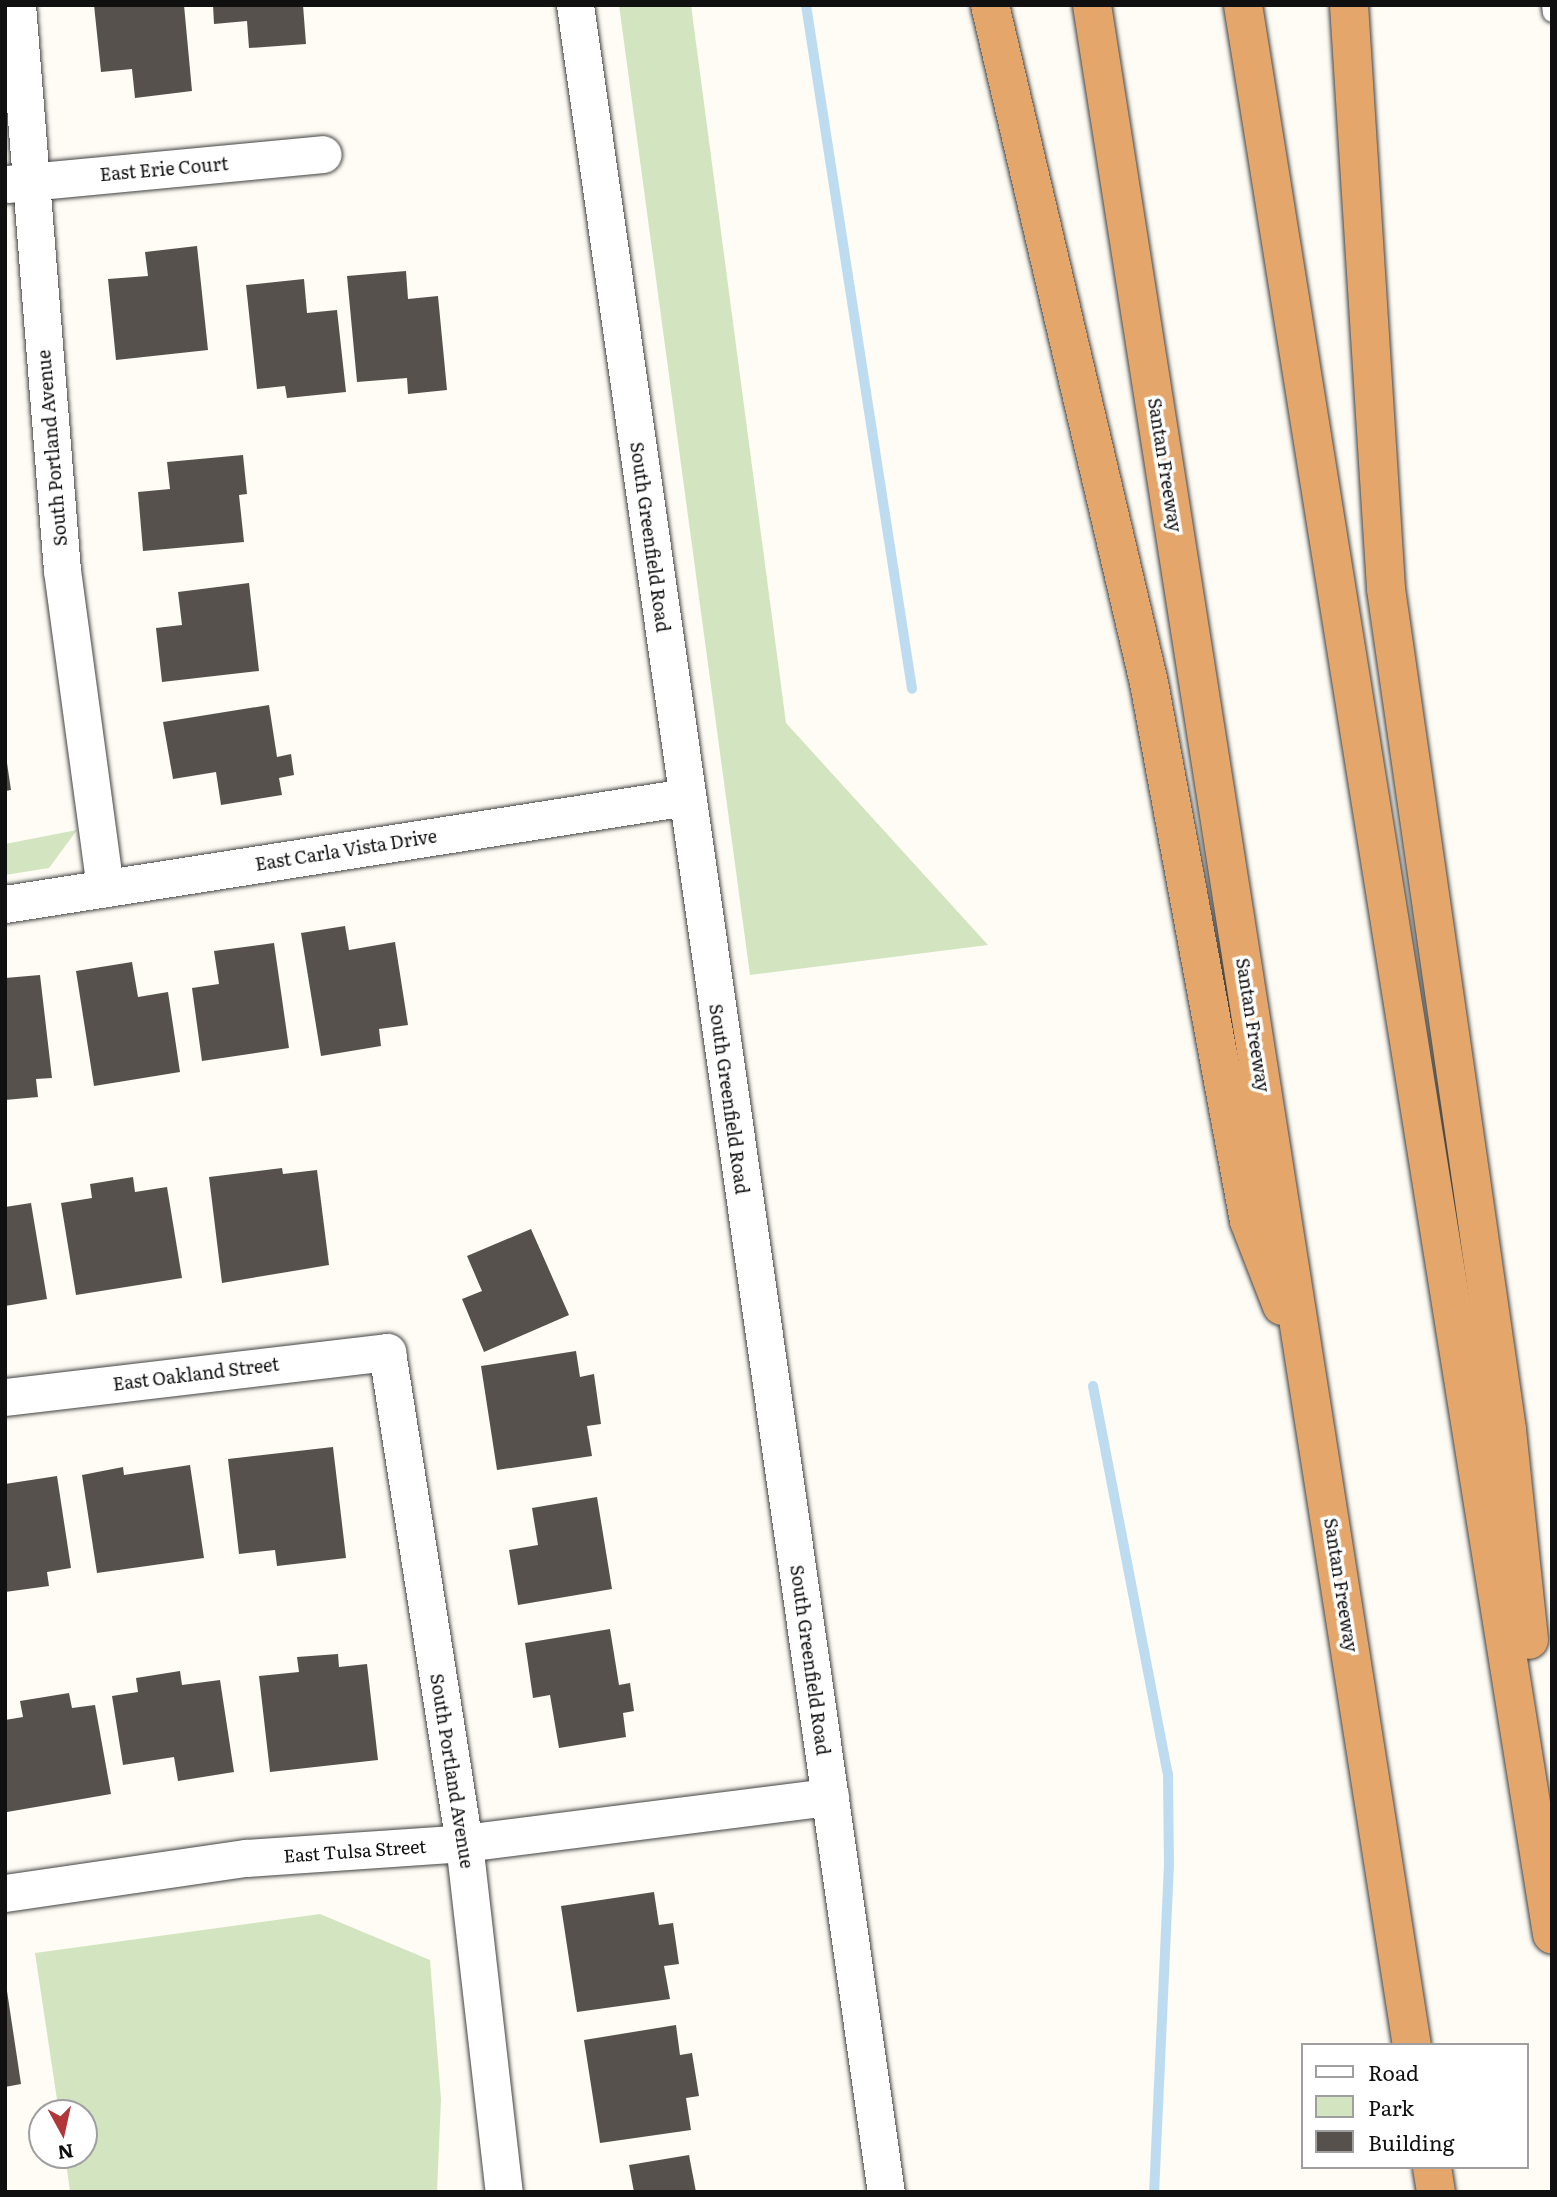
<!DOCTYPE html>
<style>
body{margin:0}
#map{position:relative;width:1557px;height:2197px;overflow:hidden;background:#fefcf4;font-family:Literata,serif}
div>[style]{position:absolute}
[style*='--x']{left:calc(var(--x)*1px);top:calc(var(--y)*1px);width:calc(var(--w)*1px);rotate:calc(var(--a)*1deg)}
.green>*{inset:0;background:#d3e5c0}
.stream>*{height:10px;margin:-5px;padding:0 5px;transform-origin:5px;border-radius:5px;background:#bedcf0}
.building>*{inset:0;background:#57514d}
.roads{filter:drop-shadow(0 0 2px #434343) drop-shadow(0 0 2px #434343)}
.lane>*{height:18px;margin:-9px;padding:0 9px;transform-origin:9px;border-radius:9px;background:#fff}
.street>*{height:37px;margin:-18.5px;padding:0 18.5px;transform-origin:18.5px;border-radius:18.5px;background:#fff}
.highway>*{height:38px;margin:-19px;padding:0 19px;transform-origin:19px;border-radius:19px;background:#e4a66b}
span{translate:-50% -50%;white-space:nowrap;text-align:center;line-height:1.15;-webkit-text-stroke:7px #fff;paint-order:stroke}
.street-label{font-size:18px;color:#101010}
.frame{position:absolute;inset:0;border:7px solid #101010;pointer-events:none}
.legend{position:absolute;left:1301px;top:2043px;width:228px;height:126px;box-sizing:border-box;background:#fff;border:2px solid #9f9f9f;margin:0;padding:9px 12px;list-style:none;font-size:21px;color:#101010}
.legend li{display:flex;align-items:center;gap:14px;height:35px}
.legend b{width:35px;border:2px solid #9f9f9f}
.north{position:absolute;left:28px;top:2099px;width:70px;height:70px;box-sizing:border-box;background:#fff;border:2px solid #9f9f9f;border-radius:50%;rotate:172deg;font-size:19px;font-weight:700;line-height:28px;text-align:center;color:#101010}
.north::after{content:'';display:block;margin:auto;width:24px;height:32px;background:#b13639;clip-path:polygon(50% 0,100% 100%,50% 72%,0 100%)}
</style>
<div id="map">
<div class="green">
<i style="clip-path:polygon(619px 5px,691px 5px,786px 723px,988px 945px,750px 975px)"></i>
<i style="clip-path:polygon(77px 830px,49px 868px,5px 875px,5px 844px)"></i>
<i style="clip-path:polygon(320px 1914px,430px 1960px,441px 2099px,437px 2192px,70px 2192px,65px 2155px,84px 2155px,84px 2113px,59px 2113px,35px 1953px)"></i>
</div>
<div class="stream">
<i style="--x:806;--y:5;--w:692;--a:81.19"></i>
<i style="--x:1093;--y:1386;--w:395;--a:79.1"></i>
<i style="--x:1168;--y:1774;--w:90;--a:89.4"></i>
<i style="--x:1169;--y:1864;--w:328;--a:92.6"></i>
</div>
<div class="building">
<i style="clip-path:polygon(94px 5px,184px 5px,192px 91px,135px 98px,132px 69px,101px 72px)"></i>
<i style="clip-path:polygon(213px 5px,303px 5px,306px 44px,249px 48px,247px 21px,214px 24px)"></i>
<i style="clip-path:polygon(197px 246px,208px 350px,116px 360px,108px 279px,148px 276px,145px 252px)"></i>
<i style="clip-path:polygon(406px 271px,408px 299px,438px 296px,447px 390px,408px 394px,407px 378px,357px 382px,347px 276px)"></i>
<i style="clip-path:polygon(304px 279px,307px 313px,337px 310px,346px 392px,287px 398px,285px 386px,257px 389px,246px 285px)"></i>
<i style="clip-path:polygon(243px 455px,247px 494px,239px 495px,244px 542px,143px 551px,138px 492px,170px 489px,167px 462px)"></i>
<i style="clip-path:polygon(249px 583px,259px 671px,162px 682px,156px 628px,182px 625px,178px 592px)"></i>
<i style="clip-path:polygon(269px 705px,277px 757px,291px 754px,294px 775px,279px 778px,282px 795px,221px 805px,216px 772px,173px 779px,163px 722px)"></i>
<i style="clip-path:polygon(7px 763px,11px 790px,5px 791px,5px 764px)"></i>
<i style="clip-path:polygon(345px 926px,349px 950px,395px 942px,408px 1025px,379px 1029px,381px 1046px,321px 1056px,301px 933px)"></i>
<i style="clip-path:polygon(274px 943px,289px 1048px,202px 1061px,192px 988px,219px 984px,214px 951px)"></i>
<i style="clip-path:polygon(132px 962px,138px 997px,168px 992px,180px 1072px,94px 1086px,76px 971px)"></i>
<i style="clip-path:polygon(40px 975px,52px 1078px,36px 1079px,38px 1097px,5px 1100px,5px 978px)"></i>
<i style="clip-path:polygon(282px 1168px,283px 1174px,317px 1170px,329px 1265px,222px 1283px,209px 1177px)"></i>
<i style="clip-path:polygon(133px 1177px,135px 1192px,167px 1187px,182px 1278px,76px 1295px,61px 1203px,92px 1198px,90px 1184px)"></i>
<i style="clip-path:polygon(31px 1203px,47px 1299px,5px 1306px,5px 1207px)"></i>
<i style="clip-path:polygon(531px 1229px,569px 1315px,484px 1352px,462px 1299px,482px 1291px,467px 1256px)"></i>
<i style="clip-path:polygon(576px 1351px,580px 1377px,594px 1374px,601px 1424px,587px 1426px,592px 1456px,497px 1470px,481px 1366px)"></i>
<i style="clip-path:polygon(333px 1447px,346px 1558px,277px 1566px,275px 1550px,239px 1554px,228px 1459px)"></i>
<i style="clip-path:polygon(190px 1465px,204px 1558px,97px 1573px,82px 1475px,123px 1467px,124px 1475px)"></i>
<i style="clip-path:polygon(57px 1476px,71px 1568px,47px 1572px,49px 1586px,5px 1592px,5px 1484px)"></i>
<i style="clip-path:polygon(597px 1497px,612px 1589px,518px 1605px,509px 1550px,538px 1545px,532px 1508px)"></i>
<i style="clip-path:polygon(610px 1629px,619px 1685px,630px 1683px,634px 1711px,623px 1713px,626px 1737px,559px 1748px,550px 1695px,533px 1698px,525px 1643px)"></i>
<i style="clip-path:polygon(338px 1654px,339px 1667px,367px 1664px,378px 1760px,270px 1772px,259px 1676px,299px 1672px,297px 1657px)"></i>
<i style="clip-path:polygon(180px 1671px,182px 1685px,220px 1680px,234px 1772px,178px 1781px,174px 1757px,123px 1765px,112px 1696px,138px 1692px,136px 1678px)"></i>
<i style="clip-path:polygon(69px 1693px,72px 1708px,95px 1705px,111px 1794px,7px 1812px,5px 1720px,23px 1717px,20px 1701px)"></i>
<i style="clip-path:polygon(654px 1892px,659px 1925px,673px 1923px,679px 1964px,664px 1966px,670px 1999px,577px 2012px,561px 1906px)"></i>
<i style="clip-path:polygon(7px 1991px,21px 2084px,5px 2087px,5px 1992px)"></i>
<i style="clip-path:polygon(676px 2025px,680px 2055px,692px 2053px,699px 2096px,686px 2098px,691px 2130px,600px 2143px,584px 2040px)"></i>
<i style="clip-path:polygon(689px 2155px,696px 2192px,634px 2192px,629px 2165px)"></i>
</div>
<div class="roads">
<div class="lane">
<i style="--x:1551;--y:5;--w:8;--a:83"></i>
</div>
<div class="street">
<i style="--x:17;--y:5;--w:567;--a:85.45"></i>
<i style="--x:62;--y:570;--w:321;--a:82.3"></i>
<i style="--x:575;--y:5;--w:2209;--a:81.91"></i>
<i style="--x:7;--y:184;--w:317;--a:-5.4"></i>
<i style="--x:5;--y:904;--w:689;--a:-8.93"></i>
<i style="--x:5;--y:1397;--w:385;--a:-6.7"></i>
<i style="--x:387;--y:1352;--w:497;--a:81.1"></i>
<i style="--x:464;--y:1843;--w:351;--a:83.5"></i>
<i style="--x:5;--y:1893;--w:244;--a:-8.3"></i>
<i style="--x:246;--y:1858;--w:219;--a:-3.9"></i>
<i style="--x:464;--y:1843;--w:369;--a:-7.2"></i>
</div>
<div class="highway">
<i style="--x:990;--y:5;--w:696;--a:76.8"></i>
<i style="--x:1149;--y:683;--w:547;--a:79.47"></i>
<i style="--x:1249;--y:1221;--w:91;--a:68.8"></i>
<i style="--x:1092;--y:5;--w:2065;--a:81.09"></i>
<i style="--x:1243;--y:5;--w:1954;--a:80.9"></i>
<i style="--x:1349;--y:5;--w:585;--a:86.37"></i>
<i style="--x:1386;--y:589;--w:850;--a:81.81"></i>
<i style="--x:1507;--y:1430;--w:211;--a:84"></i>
<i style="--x:1432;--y:2167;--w:25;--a:81"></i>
</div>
</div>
<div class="street-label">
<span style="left:164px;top:169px;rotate:-5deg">East Erie Court</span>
<span style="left:52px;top:448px;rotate:-95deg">South Portland Avenue</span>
<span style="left:1165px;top:465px;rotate:81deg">Santan Freeway</span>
<span style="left:650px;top:537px;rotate:82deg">South Greenfield Road</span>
<span style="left:346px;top:850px;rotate:-9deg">East Carla Vista Drive</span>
<span style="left:1253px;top:1025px;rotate:81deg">Santan Freeway</span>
<span style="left:729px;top:1099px;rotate:82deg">South Greenfield Road</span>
<span style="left:196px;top:1374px;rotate:-7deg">East Oakland Street</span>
<span style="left:1341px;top:1585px;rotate:81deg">Santan Freeway</span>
<span style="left:810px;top:1660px;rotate:82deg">South Greenfield Road</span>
<span style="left:452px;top:1771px;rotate:81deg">South Portland Avenue</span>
<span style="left:355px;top:1851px;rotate:-4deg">East Tulsa Street</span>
</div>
<div class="frame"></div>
<ul class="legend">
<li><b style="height:9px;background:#fff"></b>Road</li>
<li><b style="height:19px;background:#d3e5c0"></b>Park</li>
<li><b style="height:19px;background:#57514d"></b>Building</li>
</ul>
<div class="north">N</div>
</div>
